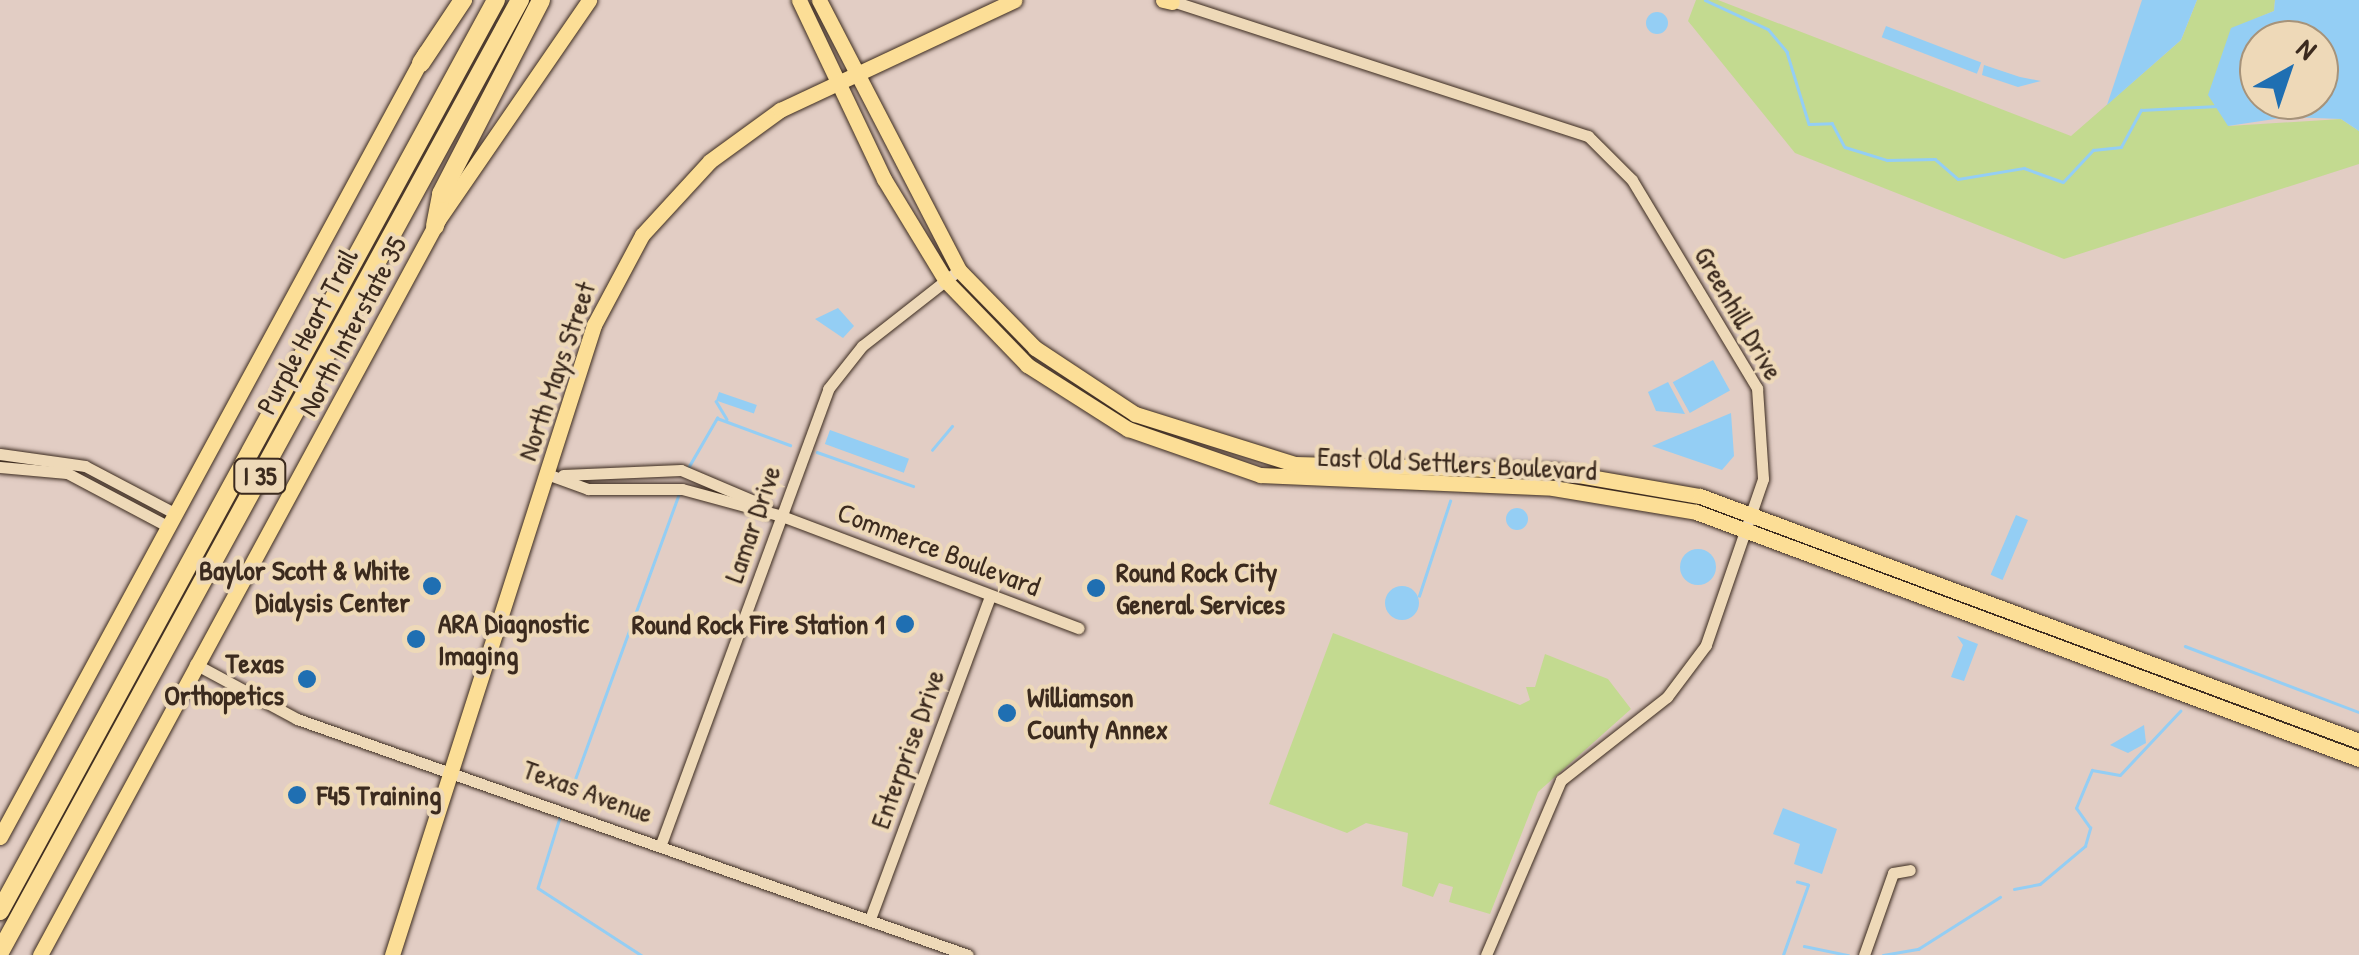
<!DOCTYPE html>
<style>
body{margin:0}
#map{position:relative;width:2359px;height:955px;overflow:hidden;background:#e2cdc4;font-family:"Patrick Hand",sans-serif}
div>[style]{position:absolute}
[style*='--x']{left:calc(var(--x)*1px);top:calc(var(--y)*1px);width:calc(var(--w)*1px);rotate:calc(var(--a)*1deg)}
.green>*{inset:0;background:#c3da90}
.water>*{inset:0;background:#94cef4;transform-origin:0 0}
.round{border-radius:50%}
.stream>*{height:2.5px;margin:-1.25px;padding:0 1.25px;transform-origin:1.25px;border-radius:1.25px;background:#94cef4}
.roads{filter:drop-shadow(0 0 2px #3b2a1e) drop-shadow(0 0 2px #3b2a1e)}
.minor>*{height:11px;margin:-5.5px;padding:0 5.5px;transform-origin:5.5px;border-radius:5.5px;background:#eed9b8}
.major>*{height:15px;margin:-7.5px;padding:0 7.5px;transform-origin:7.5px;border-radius:7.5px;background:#fcde96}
.highway>*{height:18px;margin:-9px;padding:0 9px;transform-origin:9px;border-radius:9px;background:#fcde96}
.dots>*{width:28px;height:28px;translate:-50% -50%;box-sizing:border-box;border:5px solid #eed9b8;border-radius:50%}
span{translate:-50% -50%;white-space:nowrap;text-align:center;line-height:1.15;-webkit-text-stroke:8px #eed9b8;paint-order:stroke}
.shield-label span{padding:2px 8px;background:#eed9b8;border:2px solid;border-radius:8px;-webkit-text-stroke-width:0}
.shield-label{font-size:25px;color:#3b2a1e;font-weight:700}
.street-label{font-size:28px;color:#3b2a1e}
.poi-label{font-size:28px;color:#3b2a1e;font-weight:700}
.right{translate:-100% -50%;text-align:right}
.left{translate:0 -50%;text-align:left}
.north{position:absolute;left:2239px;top:20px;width:100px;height:100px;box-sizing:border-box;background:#eed9b8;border:2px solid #a6937a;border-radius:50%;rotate:40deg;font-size:28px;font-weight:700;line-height:40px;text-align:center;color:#3b2a1e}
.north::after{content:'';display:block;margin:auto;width:35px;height:45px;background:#1f6fb2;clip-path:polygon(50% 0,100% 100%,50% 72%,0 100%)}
</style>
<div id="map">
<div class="green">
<i style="clip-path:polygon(1696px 0,1718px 0,2071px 136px,2181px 40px,2197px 0,2275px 0,2274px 11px,2231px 29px,2229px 126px,2341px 119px,2359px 131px,2359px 164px,2064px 259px,1795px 153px,1688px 21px)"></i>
<i style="clip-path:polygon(1333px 633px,1520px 705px,1530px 700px,1526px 687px,1535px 687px,1545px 654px,1608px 679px,1631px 709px,1538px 792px,1490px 914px,1449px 902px,1453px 887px,1439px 883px,1433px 897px,1402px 886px,1408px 833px,1366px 823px,1347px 833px,1269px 804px)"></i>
</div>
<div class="water">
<i style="clip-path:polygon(2142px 0,2197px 0,2181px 40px,2107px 105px)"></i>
<i style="clip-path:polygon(evenodd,2275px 0,2359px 0,2359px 131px,2341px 119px,2288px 117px,2228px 126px,2208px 95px,2231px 28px,2274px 11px,2275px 0,2319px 40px,2319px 100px,2259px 100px,2259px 40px,2319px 40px)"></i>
<i class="round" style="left:1646px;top:12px;width:22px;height:22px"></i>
<i style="left:1886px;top:26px;width:102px;height:12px;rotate:21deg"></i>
<i style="clip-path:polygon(1984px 65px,2020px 77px,2041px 81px,2018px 87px,1982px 75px)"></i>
<i style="clip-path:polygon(838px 308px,854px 326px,843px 338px,815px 319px)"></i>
<i style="left:1713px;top:360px;width:35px;height:46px;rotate:61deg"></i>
<i style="clip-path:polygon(1668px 382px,1685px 414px,1656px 411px,1648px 392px)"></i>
<i style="left:719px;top:392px;width:40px;height:9px;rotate:19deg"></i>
<i style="clip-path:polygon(1731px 413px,1734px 456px,1722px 470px,1652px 446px)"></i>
<i style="left:830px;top:430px;width:84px;height:15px;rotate:20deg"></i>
<i class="round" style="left:1506px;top:508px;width:22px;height:22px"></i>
<i style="left:2016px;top:515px;width:13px;height:65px;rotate:23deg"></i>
<i class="round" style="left:1680px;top:549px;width:36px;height:36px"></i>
<i class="round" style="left:1385px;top:586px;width:34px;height:34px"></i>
<i style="clip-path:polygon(1957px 636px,1978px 644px,1964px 681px,1951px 677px,1963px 645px)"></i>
<i style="clip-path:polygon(2144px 725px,2146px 743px,2128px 753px,2110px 745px)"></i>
<i style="clip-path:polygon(1783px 808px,1837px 829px,1822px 874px,1794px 864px,1800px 844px,1773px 834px)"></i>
</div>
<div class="stream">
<i style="--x:1705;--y:0;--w:69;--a:24.7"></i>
<i style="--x:1768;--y:29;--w:30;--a:50"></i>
<i style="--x:1787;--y:52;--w:75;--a:73"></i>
<i style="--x:1809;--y:124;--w:23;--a:-2"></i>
<i style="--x:1832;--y:123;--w:27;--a:62"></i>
<i style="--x:1845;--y:147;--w:44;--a:17.2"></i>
<i style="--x:1887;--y:160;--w:48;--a:-1.2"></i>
<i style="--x:1935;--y:159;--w:30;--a:41"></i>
<i style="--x:1958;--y:179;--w:67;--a:-9.5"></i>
<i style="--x:2024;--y:168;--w:41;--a:19.7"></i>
<i style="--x:2063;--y:182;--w:44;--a:-46.8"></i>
<i style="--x:2093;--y:150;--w:28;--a:-6"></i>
<i style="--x:2121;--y:147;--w:42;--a:-61.6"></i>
<i style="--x:2141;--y:110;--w:76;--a:-3"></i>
<i style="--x:716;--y:401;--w:21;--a:59"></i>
<i style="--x:932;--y:450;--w:31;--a:-50"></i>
<i style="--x:817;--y:452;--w:102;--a:19.5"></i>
<i style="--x:688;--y:468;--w:58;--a:-59.9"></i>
<i style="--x:717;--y:418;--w:78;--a:20.3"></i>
<i style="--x:1419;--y:596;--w:100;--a:-71.9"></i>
<i style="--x:2185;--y:646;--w:186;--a:20.8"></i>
<i style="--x:570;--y:793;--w:318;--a:-70"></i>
<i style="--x:560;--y:818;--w:73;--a:107.4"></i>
<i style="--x:538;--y:888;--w:123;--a:33"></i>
<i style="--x:2014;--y:889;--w:26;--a:-11"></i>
<i style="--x:2040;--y:884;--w:59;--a:-40.2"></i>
<i style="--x:2085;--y:846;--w:19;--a:-74"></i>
<i style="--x:2090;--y:828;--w:24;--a:-125"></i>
<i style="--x:2076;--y:808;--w:41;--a:-67.2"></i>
<i style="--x:2092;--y:770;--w:28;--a:10"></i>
<i style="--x:2120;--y:775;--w:88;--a:-46.8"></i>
<i style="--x:1804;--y:946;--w:45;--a:11.6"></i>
<i style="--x:1783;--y:955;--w:74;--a:-70.3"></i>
<i style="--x:1808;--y:885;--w:11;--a:-165"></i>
<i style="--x:1883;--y:955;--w:36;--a:-10"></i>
<i style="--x:1918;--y:949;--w:97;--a:-32.4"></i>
</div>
<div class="roads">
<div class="minor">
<i style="--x:1169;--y:0;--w:441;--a:18"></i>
<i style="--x:1588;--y:136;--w:62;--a:45"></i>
<i style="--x:1632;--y:180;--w:243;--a:59"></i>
<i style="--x:1757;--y:388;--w:91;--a:86.2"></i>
<i style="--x:1763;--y:479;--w:176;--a:109"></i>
<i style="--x:1706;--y:645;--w:65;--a:126.9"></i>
<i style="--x:1667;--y:697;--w:135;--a:141.9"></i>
<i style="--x:1561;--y:780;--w:190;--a:113.2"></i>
<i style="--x:0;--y:454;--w:86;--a:8"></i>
<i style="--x:85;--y:466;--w:101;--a:27.8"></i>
<i style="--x:0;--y:467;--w:67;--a:5.1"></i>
<i style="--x:67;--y:473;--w:113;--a:27.9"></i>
<i style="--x:547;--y:474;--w:44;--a:20.1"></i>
<i style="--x:588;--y:489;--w:94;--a:0"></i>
<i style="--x:682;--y:489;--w:104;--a:15.1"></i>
<i style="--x:782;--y:516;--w:317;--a:20.7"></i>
<i style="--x:563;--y:475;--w:118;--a:-2.4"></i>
<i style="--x:681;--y:470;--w:92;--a:23"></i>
<i style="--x:195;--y:664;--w:116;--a:28.3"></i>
<i style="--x:297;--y:719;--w:711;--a:19.38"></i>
<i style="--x:661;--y:844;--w:485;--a:-69.8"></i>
<i style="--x:828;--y:389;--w:55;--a:-51.7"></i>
<i style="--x:862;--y:346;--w:123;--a:-38.1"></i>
<i style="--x:870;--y:919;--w:345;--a:-69.6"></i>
<i style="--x:1864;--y:955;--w:87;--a:-70.5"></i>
<i style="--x:1893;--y:873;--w:17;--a:-10"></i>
</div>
<div class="major">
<i style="--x:799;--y:0;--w:198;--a:64.6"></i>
<i style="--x:884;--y:179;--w:119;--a:58.7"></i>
<i style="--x:946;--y:281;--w:117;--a:46"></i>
<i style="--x:1027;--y:365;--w:120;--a:32.4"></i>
<i style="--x:1128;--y:429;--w:140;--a:19.2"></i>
<i style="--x:1260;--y:475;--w:293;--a:2.5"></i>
<i style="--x:1553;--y:488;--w:145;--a:9.5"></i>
<i style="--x:1696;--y:512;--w:708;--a:20.43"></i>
<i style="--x:819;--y:0;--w:304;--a:62.6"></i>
<i style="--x:959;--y:270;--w:109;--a:45.7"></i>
<i style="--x:1035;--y:348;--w:120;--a:33.4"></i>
<i style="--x:1135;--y:414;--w:168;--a:17.4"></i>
<i style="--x:1295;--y:464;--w:260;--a:1.5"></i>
<i style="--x:1555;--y:471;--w:147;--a:9.8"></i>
<i style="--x:1700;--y:496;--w:703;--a:20.39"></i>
<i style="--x:1163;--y:0;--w:9;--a:13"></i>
<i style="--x:0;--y:837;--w:892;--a:-61.54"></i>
<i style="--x:40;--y:955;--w:836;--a:-61.56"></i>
<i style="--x:438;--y:220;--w:267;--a:-55.5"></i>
<i style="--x:392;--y:955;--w:662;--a:-72.22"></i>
<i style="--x:594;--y:325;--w:102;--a:-61.9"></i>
<i style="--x:642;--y:235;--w:100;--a:-47.4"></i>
<i style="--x:710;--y:161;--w:87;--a:-36.1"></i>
<i style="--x:780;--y:110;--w:259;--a:-25.1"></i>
</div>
<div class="highway">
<i style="--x:421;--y:63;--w:76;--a:-56.3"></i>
<i style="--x:435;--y:226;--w:33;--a:-79"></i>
<i style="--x:441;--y:194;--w:218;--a:-62.7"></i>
<i style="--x:0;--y:911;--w:1037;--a:-61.43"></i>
<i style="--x:0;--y:952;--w:1085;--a:-61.36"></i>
</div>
</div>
<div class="dots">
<i style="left:432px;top:586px;background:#1f6fb2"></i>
<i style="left:1096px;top:588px;background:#1f6fb2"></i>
<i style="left:905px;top:624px;background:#1f6fb2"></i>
<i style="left:416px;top:639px;background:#1f6fb2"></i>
<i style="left:307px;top:679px;background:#1f6fb2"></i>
<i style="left:1007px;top:713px;background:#1f6fb2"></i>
<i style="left:297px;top:795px;background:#1f6fb2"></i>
</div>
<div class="shield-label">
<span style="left:260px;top:476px">I 35</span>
</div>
<div class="street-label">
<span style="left:1739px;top:313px;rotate:60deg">Greenhill Drive</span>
<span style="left:352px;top:326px;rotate:-62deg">North Interstate 35</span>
<span style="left:307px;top:331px;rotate:-62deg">Purple Heart Trail</span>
<span style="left:556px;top:371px;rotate:-71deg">North Mays Street</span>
<span style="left:1457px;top:463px;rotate:3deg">East Old Settlers Boulevard</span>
<span style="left:752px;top:524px;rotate:-71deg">Lamar Drive</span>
<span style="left:939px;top:549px;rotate:21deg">Commerce Boulevard</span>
<span style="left:907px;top:749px;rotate:-70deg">Enterprise Drive</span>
<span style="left:588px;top:791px;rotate:20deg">Texas Avenue</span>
</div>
<div class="poi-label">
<span class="right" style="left:410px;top:586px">Baylor Scott &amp; White<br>Dialysis Center</span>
<span class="left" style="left:1116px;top:588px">Round Rock City<br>General Services</span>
<span class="left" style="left:438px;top:639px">ARA Diagnostic<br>Imaging</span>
<span class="right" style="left:885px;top:624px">Round Rock Fire Station 1</span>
<span class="right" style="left:284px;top:679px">Texas<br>Orthopetics</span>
<span class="left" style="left:1027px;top:713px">Williamson<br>County Annex</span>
<span class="left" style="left:317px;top:795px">F45 Training</span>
</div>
<div class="north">N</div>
</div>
